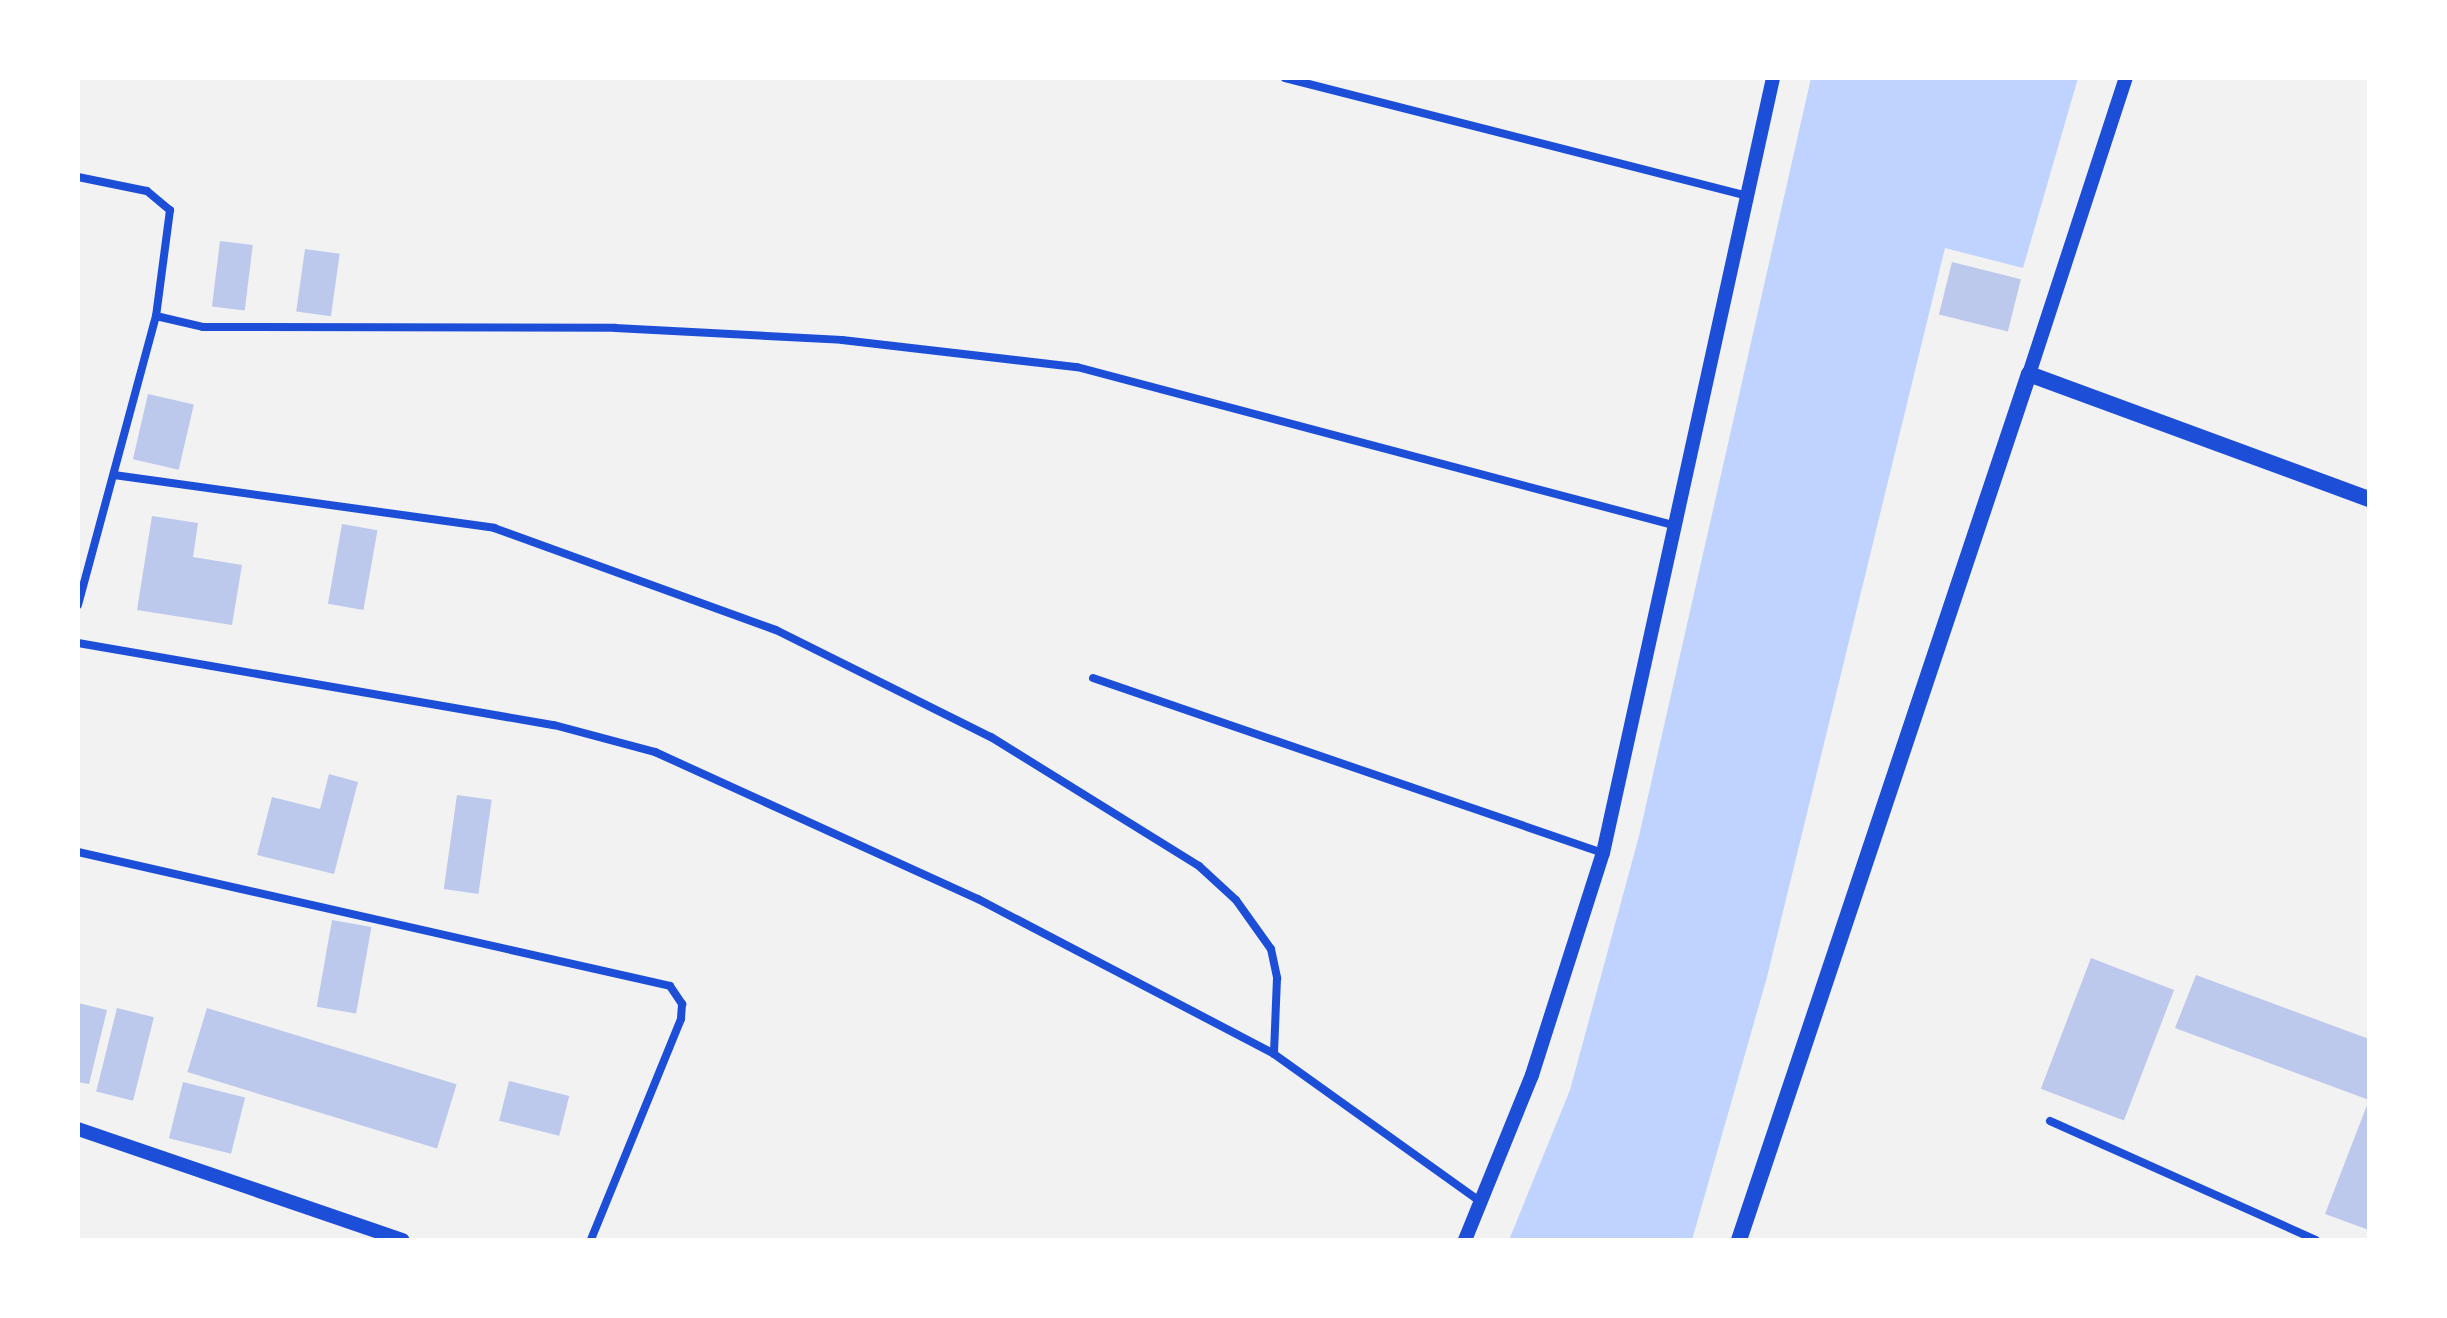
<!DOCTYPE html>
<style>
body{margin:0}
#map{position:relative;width:2447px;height:1318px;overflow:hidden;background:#f2f2f2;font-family:Arial,sans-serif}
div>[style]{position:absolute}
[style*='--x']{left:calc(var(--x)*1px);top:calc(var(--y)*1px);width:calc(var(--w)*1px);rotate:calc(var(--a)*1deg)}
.water>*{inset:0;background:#bfd3fe}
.building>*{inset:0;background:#bdc9ec;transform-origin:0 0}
.minor>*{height:8px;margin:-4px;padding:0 4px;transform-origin:4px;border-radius:4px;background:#1d4ed8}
.tertiary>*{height:14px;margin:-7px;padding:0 7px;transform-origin:7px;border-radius:7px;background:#1d4ed8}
.secondary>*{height:16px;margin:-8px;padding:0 8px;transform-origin:8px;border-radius:8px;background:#1d4ed8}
span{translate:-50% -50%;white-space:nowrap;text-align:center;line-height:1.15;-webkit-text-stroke:6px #fff;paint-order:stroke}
.frame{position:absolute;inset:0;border:80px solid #fff;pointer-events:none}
</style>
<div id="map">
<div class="water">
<i style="clip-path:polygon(1811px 78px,2078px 78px,2023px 268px,1945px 248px,1767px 977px,1692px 1240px,1509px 1240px,1570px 1090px,1639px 836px)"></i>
</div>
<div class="building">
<i style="left:220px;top:241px;width:33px;height:66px;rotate:7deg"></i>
<i style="left:305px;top:249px;width:35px;height:63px;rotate:8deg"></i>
<i style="left:1952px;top:262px;width:71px;height:54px;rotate:14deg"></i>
<i style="left:148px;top:394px;width:47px;height:67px;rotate:13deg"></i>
<i style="clip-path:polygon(152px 516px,198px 523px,193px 557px,242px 565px,232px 625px,137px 610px)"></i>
<i style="left:342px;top:524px;width:36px;height:81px;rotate:10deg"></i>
<i style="clip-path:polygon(329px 774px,358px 782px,334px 874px,257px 855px,272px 797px,320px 809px)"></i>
<i style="left:457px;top:795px;width:35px;height:95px;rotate:8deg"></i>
<i style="left:332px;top:920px;width:40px;height:88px;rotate:10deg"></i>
<i style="left:2091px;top:958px;width:89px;height:140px;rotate:21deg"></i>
<i style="clip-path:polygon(2196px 975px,2369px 1039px,2369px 1230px,2325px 1214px,2369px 1100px,2175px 1028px)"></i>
<i style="clip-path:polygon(78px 1003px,107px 1010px,89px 1084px,78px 1082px)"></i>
<i style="left:117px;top:1008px;width:38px;height:86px;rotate:14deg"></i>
<i style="left:207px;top:1008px;width:261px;height:67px;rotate:17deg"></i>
<i style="left:509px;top:1081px;width:62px;height:41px;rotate:14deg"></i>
<i style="left:183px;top:1082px;width:64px;height:58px;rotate:14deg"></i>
</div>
<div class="minor">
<i style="--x:1285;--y:78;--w:474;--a:14.3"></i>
<i style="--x:78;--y:177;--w:70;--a:11.5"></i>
<i style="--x:147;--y:191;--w:30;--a:40"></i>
<i style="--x:170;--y:210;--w:107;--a:97.5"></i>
<i style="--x:114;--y:475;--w:384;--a:7.9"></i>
<i style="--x:494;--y:528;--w:300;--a:19.9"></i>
<i style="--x:776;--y:630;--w:240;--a:26.5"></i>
<i style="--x:991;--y:737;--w:245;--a:31.8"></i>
<i style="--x:1199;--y:866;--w:50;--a:42.6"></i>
<i style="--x:1236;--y:900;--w:60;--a:54.5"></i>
<i style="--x:1271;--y:949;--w:30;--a:78"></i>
<i style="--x:1277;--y:978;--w:76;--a:92.3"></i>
<i style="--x:78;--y:605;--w:299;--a:-74.9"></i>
<i style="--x:156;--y:316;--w:48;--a:13.2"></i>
<i style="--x:203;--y:327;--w:412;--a:0.1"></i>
<i style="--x:615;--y:328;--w:227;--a:3"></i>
<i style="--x:842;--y:340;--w:237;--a:6.6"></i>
<i style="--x:1077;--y:367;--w:617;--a:14.85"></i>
<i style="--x:78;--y:643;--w:483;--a:9.8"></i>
<i style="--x:554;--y:725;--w:105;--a:15"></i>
<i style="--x:655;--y:752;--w:355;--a:24.5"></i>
<i style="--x:978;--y:899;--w:334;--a:27.6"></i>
<i style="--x:1274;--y:1054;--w:254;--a:35.6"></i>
<i style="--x:1093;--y:678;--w:539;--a:18.94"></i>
<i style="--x:78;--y:852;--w:607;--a:12.75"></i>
<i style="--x:670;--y:986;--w:22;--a:56"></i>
<i style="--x:682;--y:1004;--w:15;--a:94"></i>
<i style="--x:681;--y:1019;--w:239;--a:112.2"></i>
<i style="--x:2050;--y:1121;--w:291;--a:24.1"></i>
</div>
<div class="tertiary">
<i style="--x:2029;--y:374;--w:311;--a:-71.9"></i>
<i style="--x:78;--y:1129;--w:343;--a:18.9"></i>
<i style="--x:1465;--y:1240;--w:178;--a:-67.9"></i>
<i style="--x:1532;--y:1075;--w:233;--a:-72.3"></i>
<i style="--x:1603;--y:853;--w:793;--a:-77.63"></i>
</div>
<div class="secondary">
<i style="--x:1739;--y:1240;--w:913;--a:-71.49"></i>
<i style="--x:2029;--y:374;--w:362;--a:20.2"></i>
</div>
<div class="frame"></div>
</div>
